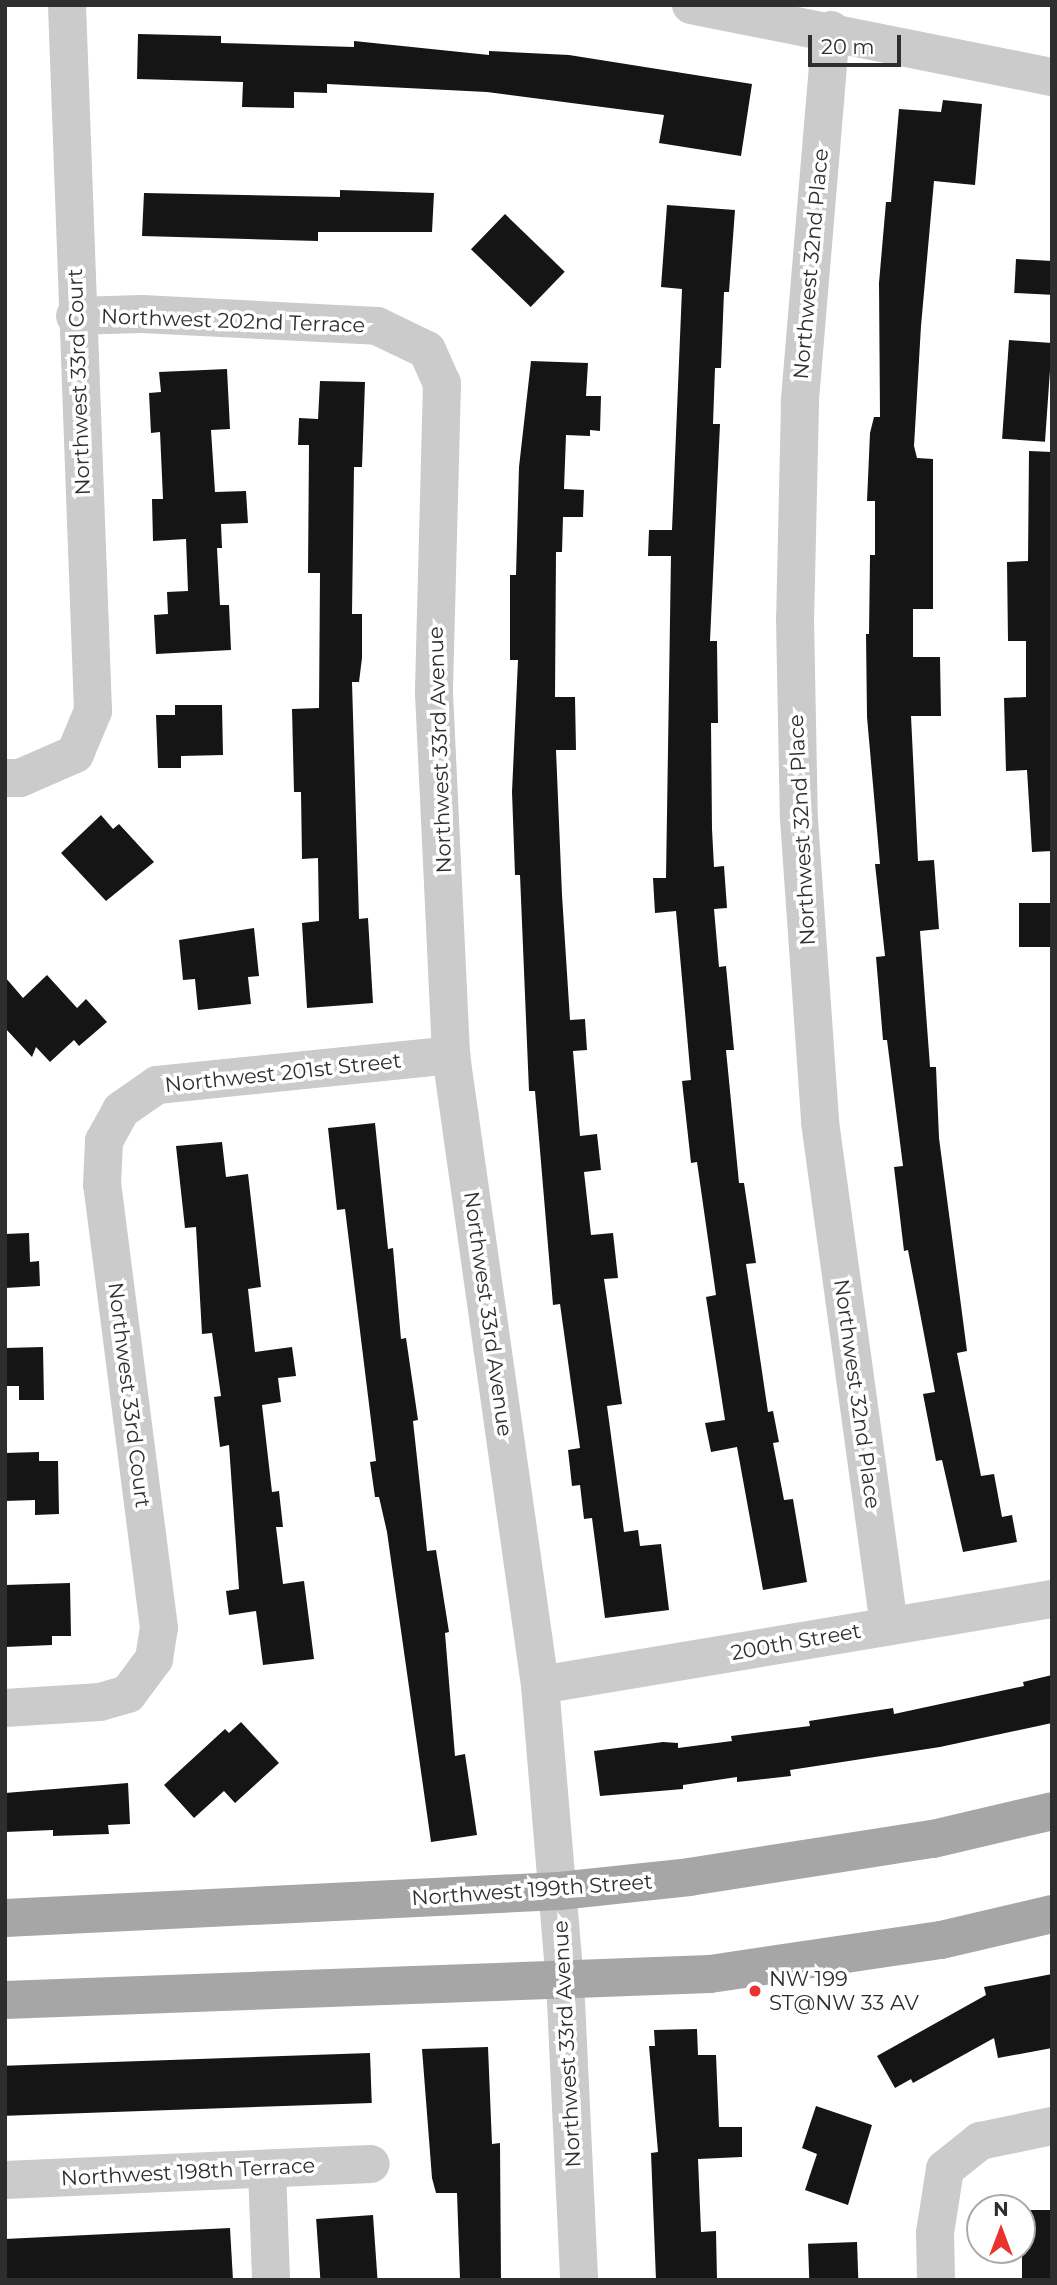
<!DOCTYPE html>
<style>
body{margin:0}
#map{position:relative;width:1057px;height:2285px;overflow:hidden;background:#fff;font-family:Montserrat,sans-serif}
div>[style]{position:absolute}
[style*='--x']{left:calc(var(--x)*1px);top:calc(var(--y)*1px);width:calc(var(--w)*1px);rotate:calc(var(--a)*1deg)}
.building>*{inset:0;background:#151515;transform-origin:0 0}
.minor>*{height:38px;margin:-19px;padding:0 19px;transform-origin:19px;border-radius:19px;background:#cbcbcb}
.major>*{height:38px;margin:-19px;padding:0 19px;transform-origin:19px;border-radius:19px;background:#a6a6a6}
.dots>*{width:19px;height:19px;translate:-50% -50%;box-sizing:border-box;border:4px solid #fff;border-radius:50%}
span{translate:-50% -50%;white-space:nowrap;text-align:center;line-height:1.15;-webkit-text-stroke:7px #fff;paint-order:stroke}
.street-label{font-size:21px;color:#2e2e2e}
.poi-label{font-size:21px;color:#2e2e2e}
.left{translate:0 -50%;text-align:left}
.frame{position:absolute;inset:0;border:7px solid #2e2e2e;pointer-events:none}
.north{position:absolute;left:966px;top:2194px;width:70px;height:70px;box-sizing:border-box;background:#fff;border:2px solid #ababab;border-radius:50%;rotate:0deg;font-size:19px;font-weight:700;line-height:28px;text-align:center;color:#2e2e2e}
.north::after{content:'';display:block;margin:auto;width:24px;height:32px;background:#e8332e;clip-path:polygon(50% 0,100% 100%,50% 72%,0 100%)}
.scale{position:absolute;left:808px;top:35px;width:93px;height:32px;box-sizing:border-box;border:4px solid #2e2e2e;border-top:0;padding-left:9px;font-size:21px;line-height:24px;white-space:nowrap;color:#2e2e2e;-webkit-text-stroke:5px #fff;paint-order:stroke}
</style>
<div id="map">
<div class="building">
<i style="clip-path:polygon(138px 34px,221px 36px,221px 43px,354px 47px,354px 41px,489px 55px,489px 51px,569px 55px,752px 84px,741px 156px,659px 143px,664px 115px,487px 92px,327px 84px,327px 93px,294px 92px,294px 108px,242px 107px,243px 82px,137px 79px)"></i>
<i style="clip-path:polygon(943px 100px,982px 104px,975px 185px,934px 181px,921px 326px,914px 446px,917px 458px,933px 459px,933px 609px,913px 609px,913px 657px,940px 657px,941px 716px,911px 716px,918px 861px,934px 860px,939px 929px,920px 931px,930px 1067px,936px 1067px,939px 1138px,967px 1351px,957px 1353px,981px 1476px,994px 1474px,1002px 1517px,1012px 1515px,1017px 1542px,963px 1552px,942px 1460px,936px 1461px,923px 1394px,935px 1392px,908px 1250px,904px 1251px,894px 1167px,903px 1166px,887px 1040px,883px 1040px,876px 957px,885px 956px,875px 864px,880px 864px,867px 717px,866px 634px,869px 634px,870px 555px,875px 555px,875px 501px,867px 501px,870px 433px,874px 417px,880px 417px,879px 283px,886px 202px,891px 202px,899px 109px,941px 112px)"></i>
<i style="clip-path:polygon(340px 190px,434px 193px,432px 232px,318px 232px,318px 241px,142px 236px,144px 193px,340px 197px)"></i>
<i style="clip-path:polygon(667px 205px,735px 210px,729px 292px,724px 292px,721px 368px,715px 368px,713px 424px,720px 424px,710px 641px,717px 641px,718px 723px,711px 723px,712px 829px,714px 867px,724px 866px,727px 908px,714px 909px,719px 967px,726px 966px,734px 1050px,726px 1050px,739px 1183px,744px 1183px,756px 1263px,746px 1264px,768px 1412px,773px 1411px,779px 1442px,773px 1443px,784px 1500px,793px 1499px,807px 1582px,763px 1590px,737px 1447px,711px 1452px,705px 1423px,725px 1420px,706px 1297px,716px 1295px,697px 1162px,691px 1163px,682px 1081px,691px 1080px,676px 911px,655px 913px,653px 878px,666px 878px,671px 556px,648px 556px,649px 530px,672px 530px,682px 289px,661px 287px)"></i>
<i style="left:505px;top:214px;width:83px;height:49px;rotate:44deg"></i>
<i style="left:1016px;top:259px;width:36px;height:34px;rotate:3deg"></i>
<i style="left:1009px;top:340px;width:43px;height:99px;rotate:4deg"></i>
<i style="clip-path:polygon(531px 361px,588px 363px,586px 396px,601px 396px,600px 431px,590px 430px,590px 436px,566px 435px,564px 489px,584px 490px,583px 517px,563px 517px,562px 552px,556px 552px,555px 697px,575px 697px,576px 750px,556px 750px,562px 895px,570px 1020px,585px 1019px,587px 1050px,573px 1051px,580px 1136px,597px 1134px,601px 1170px,584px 1172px,591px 1235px,613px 1233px,618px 1278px,604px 1279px,622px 1404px,607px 1406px,624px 1532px,638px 1530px,640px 1546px,661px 1544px,669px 1610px,605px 1618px,592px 1518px,584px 1519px,580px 1485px,572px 1486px,568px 1450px,580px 1448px,560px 1304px,553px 1305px,535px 1091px,529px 1091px,520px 875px,515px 875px,512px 792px,518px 660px,510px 660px,510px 575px,516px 575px,519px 467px)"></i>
<i style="clip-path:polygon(227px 369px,230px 429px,211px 430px,215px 492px,246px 491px,248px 523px,221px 524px,222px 548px,217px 548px,220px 605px,229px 605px,231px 650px,156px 654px,154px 615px,168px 614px,167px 592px,188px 591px,186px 539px,153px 541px,152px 499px,163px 499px,160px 432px,151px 433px,149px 393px,161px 392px,159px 372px)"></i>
<i style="clip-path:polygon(320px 381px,365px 382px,362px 467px,354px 467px,352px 614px,362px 614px,362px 658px,359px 682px,352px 682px,359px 919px,368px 918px,373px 1003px,307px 1008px,302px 923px,319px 921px,318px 858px,302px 859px,301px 792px,294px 792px,292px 709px,319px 708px,320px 573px,308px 573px,309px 445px,298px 445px,299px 418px,318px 419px)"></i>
<i style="clip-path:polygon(1029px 451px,1052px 452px,1052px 851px,1032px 852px,1027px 770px,1006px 771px,1004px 698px,1026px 697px,1026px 641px,1008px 641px,1007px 562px,1028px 561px)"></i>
<i style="clip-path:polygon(175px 705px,222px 705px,223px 755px,181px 756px,181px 768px,158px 768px,156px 715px,175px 715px)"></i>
<i style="clip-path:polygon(101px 815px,113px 829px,119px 824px,154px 862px,106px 901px,61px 853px)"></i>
<i style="left:1052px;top:903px;width:44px;height:33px;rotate:90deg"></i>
<i style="clip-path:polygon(254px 928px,259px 976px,248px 977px,251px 1004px,198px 1010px,195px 979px,183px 980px,179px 940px)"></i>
<i style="clip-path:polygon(47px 975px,77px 1008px,86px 999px,107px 1022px,79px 1046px,74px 1040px,50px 1062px,36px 1047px,32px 1057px,5px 1028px,5px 977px,23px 998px)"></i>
<i style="clip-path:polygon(375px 1123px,388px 1249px,393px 1248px,401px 1339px,406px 1338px,418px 1420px,413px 1421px,427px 1551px,436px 1550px,449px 1632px,445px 1633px,455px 1756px,465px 1754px,477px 1835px,431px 1842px,387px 1532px,379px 1497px,375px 1497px,370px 1462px,376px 1461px,345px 1209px,337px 1210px,328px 1128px)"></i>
<i style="clip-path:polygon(222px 1142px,226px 1177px,248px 1174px,261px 1287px,248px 1289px,255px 1352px,292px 1347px,296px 1376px,278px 1378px,281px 1402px,262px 1405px,272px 1492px,279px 1491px,283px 1527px,276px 1527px,283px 1584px,304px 1581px,314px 1659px,263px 1665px,256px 1611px,229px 1615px,226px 1591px,239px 1589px,229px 1445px,220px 1447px,214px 1397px,221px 1396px,212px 1333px,202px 1334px,196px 1227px,185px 1228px,176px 1146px)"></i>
<i style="clip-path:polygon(29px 1233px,30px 1262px,39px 1261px,40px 1286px,5px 1288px,5px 1234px)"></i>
<i style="clip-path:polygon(43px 1347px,44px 1400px,19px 1400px,19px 1386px,5px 1386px,5px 1348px)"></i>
<i style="clip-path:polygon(39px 1452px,39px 1461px,58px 1461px,59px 1514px,35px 1515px,35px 1500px,5px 1501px,5px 1453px)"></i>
<i style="clip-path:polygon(70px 1583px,71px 1636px,52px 1636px,52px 1645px,5px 1647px,5px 1585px)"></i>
<i style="clip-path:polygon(1052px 1675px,1052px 1723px,940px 1747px,790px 1770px,791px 1776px,737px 1782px,737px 1777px,683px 1785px,683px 1789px,600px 1796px,594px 1751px,663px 1742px,678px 1743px,678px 1748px,732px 1741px,731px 1736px,810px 1726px,809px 1721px,893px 1708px,894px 1714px,1024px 1686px,1023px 1682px)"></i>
<i style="clip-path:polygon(241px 1722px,279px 1763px,235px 1803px,224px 1791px,194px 1818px,164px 1785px,225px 1729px,229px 1733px)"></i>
<i style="clip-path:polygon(128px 1783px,130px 1824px,108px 1825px,109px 1834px,53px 1836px,53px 1830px,5px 1832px,5px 1793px)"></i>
<i style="clip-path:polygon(1052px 1974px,1052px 2048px,998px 2058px,994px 2038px,913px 2083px,911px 2079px,895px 2088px,877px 2056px,986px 1995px,984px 1987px)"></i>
<i style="clip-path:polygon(697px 2029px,698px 2055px,716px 2055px,719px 2127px,742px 2127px,742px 2157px,698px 2159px,701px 2232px,716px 2231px,717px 2280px,656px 2280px,651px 2153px,658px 2152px,649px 2046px,655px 2046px,654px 2030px)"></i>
<i style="clip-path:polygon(488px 2047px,492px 2144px,500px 2143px,501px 2280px,460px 2280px,457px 2193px,436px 2193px,432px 2178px,422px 2049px)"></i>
<i style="left:370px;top:2053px;width:50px;height:365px;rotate:88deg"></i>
<i style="clip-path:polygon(816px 2106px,872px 2125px,848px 2205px,805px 2190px,817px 2154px,802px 2148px)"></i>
<i style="left:1052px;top:2210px;width:70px;height:30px;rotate:90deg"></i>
<i style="left:373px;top:2215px;width:65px;height:57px;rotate:86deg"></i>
<i style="clip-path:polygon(230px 2228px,233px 2280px,5px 2280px,5px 2239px)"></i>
<i style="left:857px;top:2242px;width:38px;height:49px;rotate:88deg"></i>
</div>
<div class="minor">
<i style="--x:691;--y:5;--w:368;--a:11.3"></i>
<i style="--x:831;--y:30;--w:374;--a:94.8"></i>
<i style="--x:800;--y:403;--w:215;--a:91.3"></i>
<i style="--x:795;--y:618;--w:201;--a:88.9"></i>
<i style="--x:799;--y:819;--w:304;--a:86"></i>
<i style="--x:820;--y:1122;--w:509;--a:82.2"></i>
<i style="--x:75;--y:316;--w:67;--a:-1.7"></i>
<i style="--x:142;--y:314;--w:235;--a:2.9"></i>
<i style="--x:377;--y:326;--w:55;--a:25.6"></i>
<i style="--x:427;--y:350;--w:36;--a:66"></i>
<i style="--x:442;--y:383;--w:310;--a:91.5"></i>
<i style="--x:434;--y:693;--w:362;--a:87.3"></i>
<i style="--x:451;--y:1055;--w:636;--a:81.96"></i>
<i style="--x:540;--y:1685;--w:296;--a:85.2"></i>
<i style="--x:565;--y:1980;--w:300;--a:87.3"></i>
<i style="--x:5;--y:778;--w:15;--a:0"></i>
<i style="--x:20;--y:778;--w:60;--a:-23.6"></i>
<i style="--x:75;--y:754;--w:47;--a:-67.3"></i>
<i style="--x:93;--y:711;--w:706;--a:-92.11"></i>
<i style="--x:540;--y:1685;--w:519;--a:-9.53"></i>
<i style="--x:5;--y:1708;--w:95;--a:-3.6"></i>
<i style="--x:100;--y:1702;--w:29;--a:-16"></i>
<i style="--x:128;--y:1694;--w:44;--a:-53.4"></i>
<i style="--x:154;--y:1659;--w:31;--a:-81"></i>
<i style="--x:159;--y:1628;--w:447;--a:-97.3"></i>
<i style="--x:102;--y:1185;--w:44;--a:-87.4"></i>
<i style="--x:104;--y:1141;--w:35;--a:-61"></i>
<i style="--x:121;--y:1110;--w:44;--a:-34.8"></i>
<i style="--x:157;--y:1085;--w:296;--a:-5.8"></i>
<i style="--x:267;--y:2169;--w:111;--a:87.9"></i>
<i style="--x:5;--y:2180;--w:366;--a:-2.5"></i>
<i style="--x:936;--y:2280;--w:47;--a:-91.2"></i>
<i style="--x:935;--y:2233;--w:65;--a:-81.1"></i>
<i style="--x:945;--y:2169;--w:45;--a:-38.7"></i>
<i style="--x:980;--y:2141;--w:74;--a:-11.8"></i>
</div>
<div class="major">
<i style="--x:5;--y:1918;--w:555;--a:-2.79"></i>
<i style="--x:559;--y:1891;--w:131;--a:-6.1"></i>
<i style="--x:689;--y:1877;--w:247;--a:-8.9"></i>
<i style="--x:933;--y:1839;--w:122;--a:-13.2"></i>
<i style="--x:5;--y:2000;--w:705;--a:-2.11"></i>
<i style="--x:710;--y:1974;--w:233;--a:-8.4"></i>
<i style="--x:941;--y:1940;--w:114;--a:-13.2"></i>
</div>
<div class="dots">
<i style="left:755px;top:1991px;background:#e8332e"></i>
</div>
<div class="street-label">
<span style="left:811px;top:264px;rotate:-85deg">Northwest 32nd Place</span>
<span style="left:233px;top:321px;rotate:2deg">Northwest 202nd Terrace</span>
<span style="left:79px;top:382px;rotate:-92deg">Northwest 33rd Court</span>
<span style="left:440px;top:750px;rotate:-92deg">Northwest 33rd Avenue</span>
<span style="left:802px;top:830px;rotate:-93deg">Northwest 32nd Place</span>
<span style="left:283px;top:1073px;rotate:-6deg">Northwest 201st Street</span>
<span style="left:488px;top:1314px;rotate:82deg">Northwest 33rd Avenue</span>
<span style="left:857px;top:1394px;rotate:82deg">Northwest 32nd Place</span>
<span style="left:129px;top:1395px;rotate:83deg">Northwest 33rd Court</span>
<span style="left:796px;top:1642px;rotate:-10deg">200th Street</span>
<span style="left:532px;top:1890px;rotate:-4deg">Northwest 199th Street</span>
<span style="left:567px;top:2044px;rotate:-93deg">Northwest 33rd Avenue</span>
<span style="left:188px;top:2172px;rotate:-3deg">Northwest 198th Terrace</span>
</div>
<div class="poi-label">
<span class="left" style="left:769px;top:1991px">NW 199<br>ST@NW 33 AV</span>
</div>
<div class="frame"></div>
<div class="north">N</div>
<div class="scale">20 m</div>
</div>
